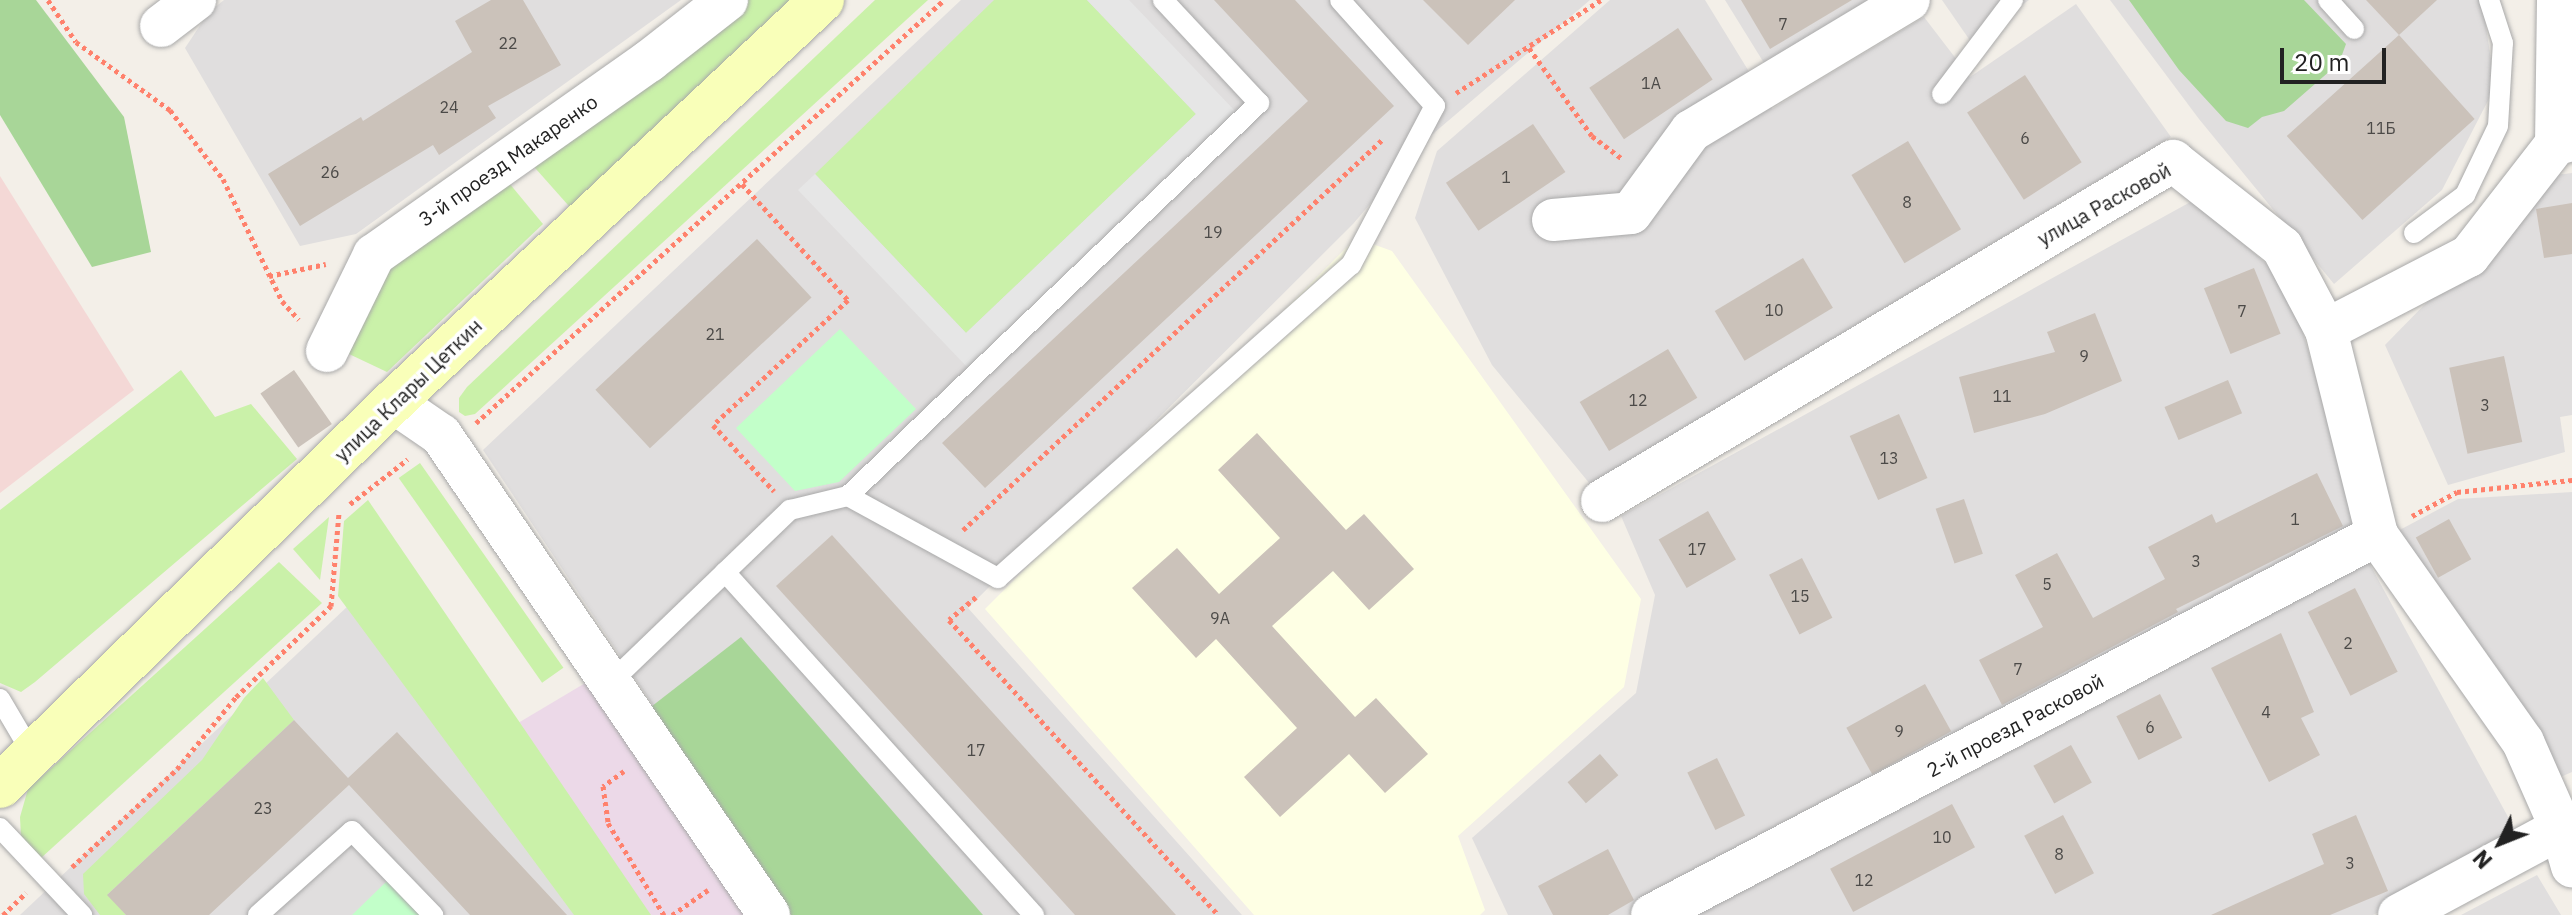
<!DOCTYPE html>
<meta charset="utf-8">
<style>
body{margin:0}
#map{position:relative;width:2572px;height:915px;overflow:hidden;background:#f3efe8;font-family:"IBM Plex Sans",sans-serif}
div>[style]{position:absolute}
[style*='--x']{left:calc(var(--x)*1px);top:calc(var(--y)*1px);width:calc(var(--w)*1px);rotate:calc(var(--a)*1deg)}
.residential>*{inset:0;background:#e0dede}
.commercial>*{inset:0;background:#f4d8d6}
.industrial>*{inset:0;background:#ecd9e8}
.education>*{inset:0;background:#feffe4}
.grass>*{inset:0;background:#caf1a9;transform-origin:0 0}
.forest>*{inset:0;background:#a8d698}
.park>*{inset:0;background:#c2ffc9}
.parking>*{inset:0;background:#e6e6e6}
.building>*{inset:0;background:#cbc2ba;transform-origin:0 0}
.path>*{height:5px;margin-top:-2.5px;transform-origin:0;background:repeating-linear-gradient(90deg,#ff816c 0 4px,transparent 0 8px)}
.roads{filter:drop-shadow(0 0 2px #a9a9a9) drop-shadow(0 0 2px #a9a9a9)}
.service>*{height:20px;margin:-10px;padding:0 10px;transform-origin:10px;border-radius:10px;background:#fff}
.minor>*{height:42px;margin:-21px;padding:0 21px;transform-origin:21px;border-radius:21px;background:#fff}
.secondary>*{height:44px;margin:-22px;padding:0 22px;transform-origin:22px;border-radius:22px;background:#f9ffb9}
span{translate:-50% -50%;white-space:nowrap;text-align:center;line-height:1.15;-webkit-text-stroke:7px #fff;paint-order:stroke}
.number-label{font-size:16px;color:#4c4a48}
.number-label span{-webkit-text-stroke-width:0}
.street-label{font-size:20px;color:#222}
.north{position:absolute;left:2460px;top:803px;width:80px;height:80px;-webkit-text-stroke:6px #fff;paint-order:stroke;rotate:227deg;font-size:22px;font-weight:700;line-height:32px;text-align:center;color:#222}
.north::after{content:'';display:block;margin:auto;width:28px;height:36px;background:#222;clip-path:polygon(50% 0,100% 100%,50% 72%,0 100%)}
.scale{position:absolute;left:2280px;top:48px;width:106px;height:36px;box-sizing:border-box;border:4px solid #222;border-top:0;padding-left:10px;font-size:24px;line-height:28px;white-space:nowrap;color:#222;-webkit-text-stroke:6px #fff;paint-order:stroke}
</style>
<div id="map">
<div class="residential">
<i style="clip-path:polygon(224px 0,681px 0,356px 234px,300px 246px,185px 48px,209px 12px)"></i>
<i style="clip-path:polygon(961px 0,1590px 0,1421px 144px,1353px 224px,968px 608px,1242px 915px,793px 915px,483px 450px)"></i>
<i style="clip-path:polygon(1610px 0,1705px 0,1772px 109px,1924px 17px,1970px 77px,2076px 4px,2171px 137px,1590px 484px,1492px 365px,1415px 218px,1437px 151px)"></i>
<i style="clip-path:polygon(1725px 0,1906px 0,1777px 84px)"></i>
<i style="clip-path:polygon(1942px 0,2029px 0,1971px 42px)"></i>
<i style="clip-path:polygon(2110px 0,2482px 0,2495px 87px,2442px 190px,2334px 284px,2199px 119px)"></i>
<i style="clip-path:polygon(2572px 173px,2572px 415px,2560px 417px,2565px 452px,2448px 485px,2385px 345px,2519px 208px,2556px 175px)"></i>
<i style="clip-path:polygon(2194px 200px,2288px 283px,2361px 528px,1628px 915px,1508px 915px,1472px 838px,1636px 693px,1655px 595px,1621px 516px)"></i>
<i style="clip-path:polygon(2572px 492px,2572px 772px,2556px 779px,2394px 533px,2458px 499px)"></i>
<i style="clip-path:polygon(2368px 561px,2519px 837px,2373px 915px,1681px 915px)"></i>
<i style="clip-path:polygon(383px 573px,595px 915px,20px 915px)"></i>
<i style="clip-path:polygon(2537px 875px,2561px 915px,2461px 915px)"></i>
</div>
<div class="commercial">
<i style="clip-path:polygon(0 176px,134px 390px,0 493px)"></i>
</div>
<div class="industrial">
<i style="clip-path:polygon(592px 679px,752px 915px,595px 915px,486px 742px)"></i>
</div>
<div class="education">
<i style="clip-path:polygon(1356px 238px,1392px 251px,1641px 599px,1624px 687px,1458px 836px,1485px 910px,1480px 915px,1254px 915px,985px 609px)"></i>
</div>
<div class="grass">
<i style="clip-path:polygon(749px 0,802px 0,576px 214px,528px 160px)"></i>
<i style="clip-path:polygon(875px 0,928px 0,475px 414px,465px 416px,459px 412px,459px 398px,467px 387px)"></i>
<i style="clip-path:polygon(994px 0,1087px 0,1196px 114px,966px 333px,815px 174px)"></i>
<i style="clip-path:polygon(504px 177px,543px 224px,387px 372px,349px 354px,351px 325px,382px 262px)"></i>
<i style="clip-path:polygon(181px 370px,215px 417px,251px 404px,297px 459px,35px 682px,21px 692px,0 683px,0 510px)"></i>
<i style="left:420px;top:463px;width:250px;height:26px;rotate:55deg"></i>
<i style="clip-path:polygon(368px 500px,651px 915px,574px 915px,338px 596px,344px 521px)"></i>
<i style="clip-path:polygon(329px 517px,320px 580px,293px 549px)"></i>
<i style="clip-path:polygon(279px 562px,322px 603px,41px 858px,21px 837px,20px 817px,28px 789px)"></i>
<i style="clip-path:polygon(263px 678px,294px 720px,108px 894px,126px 915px,100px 915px,84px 894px,83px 874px,202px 760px,244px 698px)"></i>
</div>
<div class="forest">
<i style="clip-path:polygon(0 0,36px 0,124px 117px,151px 252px,92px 267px,0 115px)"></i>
<i style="clip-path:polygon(2129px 0,2304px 0,2346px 44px,2339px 63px,2284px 111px,2262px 117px,2248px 128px,2226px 121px,2179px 70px)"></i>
<i style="clip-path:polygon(741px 637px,983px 915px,791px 915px,647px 710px)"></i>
</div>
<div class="park">
<i style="clip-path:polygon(840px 329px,916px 409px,839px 482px,795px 491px,736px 428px)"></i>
<i style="clip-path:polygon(388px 880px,422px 915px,352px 915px)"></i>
</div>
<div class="parking">
<i style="clip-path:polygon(1087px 0,1129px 0,1236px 112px,968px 368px,798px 190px,815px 174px,966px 333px,1196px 114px)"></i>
</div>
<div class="building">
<i style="clip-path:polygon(491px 0,523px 0,561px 65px,488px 106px,496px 118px,439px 155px,433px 145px,300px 226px,268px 174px,361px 117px,363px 121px,472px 52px,455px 21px)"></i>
<i style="clip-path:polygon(1214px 0,1295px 0,1394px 106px,985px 488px,942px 443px,1308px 101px)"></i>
<i style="clip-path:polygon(1423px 0,1515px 0,1468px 45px)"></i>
<i style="clip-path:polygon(1741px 0,1852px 0,1770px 49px)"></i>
<i style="clip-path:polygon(2366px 0,2437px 0,2399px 35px)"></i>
<i style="left:1678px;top:28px;width:62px;height:107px;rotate:56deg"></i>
<i style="left:2399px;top:35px;width:113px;height:151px;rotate:48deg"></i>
<i style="left:2025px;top:75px;width:104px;height:69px;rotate:57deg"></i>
<i style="left:1533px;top:124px;width:58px;height:105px;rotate:56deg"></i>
<i style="left:1908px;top:141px;width:103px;height:66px;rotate:59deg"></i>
<i style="clip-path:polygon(2572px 203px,2572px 254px,2544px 258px,2536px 209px)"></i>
<i style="left:757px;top:239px;width:80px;height:221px;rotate:47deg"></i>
<i style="left:1803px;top:258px;width:58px;height:103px;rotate:59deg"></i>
<i style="left:2254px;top:268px;width:71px;height:54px;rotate:68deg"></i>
<i style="clip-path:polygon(2095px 313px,2122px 381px,2045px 414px,1974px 433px,1959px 377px,2055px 352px,2047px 332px)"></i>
<i style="left:1668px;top:349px;width:57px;height:103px;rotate:59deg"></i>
<i style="left:2504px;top:356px;width:88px;height:56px;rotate:78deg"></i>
<i style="left:294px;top:370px;width:66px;height:41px;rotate:55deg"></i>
<i style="left:2228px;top:380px;width:36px;height:69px;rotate:67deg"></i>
<i style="left:1899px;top:414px;width:70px;height:54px;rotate:66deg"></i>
<i style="clip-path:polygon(1257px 433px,1346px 530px,1364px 514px,1414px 569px,1369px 610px,1333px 571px,1272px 626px,1355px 717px,1376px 698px,1428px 754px,1385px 793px,1349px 754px,1280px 817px,1244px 777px,1297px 728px,1216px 639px,1196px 658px,1132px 588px,1177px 548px,1219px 594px,1280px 538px,1218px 470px)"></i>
<i style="clip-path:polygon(2317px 473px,2343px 526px,2176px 609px,2178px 612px,2002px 705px,1979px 660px,2043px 627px,2015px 575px,2057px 553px,2093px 618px,2165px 579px,2148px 547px,2212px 514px,2216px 523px)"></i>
<i style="left:1964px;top:499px;width:58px;height:30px;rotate:71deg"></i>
<i style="left:1708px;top:511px;width:56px;height:57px;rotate:60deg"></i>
<i style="left:2449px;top:519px;width:46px;height:38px;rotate:61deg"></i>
<i style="clip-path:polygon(832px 535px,1176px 915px,1075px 915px,776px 586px)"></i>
<i style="left:1802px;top:558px;width:67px;height:37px;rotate:63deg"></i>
<i style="left:2355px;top:588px;width:94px;height:53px;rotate:63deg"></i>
<i style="clip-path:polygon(2281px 633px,2314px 712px,2301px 718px,2320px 755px,2269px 782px,2211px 668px)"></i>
<i style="left:1925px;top:684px;width:54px;height:90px;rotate:61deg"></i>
<i style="left:2160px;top:694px;width:49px;height:49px;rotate:63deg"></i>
<i style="clip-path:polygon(294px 720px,348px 778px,397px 732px,567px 915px,470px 915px,349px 785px,209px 915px,126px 915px,107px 895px)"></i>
<i style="left:2071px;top:745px;width:43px;height:43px;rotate:61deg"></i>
<i style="left:1600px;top:754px;width:28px;height:43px;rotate:49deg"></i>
<i style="left:1717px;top:758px;width:64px;height:33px;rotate:64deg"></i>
<i style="left:1952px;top:804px;width:49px;height:138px;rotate:62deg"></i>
<i style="left:2063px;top:815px;width:66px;height:44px;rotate:62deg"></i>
<i style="clip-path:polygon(2356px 815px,2388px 891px,2330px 915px,2211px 915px,2324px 864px,2312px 834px)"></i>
<i style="clip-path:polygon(1608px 849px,1634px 900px,1608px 915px,1553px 915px,1538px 886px)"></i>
</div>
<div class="path">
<i style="--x:48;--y:0;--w:50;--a:56.3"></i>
<i style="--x:76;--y:42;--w:116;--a:35.9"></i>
<i style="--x:170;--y:110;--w:87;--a:52.5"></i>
<i style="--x:223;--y:179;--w:136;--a:64.2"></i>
<i style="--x:282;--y:301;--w:25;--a:48"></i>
<i style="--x:1529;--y:48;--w:108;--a:54.4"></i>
<i style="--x:1592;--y:136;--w:39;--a:37"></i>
<i style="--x:1456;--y:93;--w:172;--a:-32.7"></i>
<i style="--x:742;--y:184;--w:157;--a:47.6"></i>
<i style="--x:848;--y:300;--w:184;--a:137.2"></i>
<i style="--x:713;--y:425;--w:90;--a:47.3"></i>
<i style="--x:269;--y:276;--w:58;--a:-11.9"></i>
<i style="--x:476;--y:423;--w:631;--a:-42.11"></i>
<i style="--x:350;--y:504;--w:73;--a:-37.8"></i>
<i style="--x:2412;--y:516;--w:51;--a:-28.1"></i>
<i style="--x:2457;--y:492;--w:116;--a:-6"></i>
<i style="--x:963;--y:530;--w:574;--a:-42.95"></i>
<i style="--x:976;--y:597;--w:35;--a:140"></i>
<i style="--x:949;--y:620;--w:399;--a:47.6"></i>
<i style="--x:624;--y:771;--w:26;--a:144"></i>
<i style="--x:603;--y:786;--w:37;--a:82"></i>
<i style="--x:608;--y:823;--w:108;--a:58.7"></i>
<i style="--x:72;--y:867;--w:144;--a:-43"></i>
<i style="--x:177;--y:769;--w:93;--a:-50.7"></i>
<i style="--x:236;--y:697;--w:132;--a:-43.8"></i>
<i style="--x:331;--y:606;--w:93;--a:-85.1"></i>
<i style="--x:3;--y:915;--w:32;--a:-44"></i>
<i style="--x:672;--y:915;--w:44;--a:-34.8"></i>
</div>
<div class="roads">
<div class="service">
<i style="--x:2328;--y:0;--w:39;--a:48"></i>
<i style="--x:1942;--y:94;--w:118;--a:-52.9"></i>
<i style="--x:2414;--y:233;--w:64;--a:-36.7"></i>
<i style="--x:2465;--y:195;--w:76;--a:-64.4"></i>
<i style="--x:2498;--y:126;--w:83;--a:-86.6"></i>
<i style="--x:2503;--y:43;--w:45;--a:-108"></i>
<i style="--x:848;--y:496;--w:171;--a:28.7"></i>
<i style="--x:998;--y:578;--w:472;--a:-41.6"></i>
<i style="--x:1351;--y:265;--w:180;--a:-62.2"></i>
<i style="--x:1435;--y:106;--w:142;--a:-131.9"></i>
<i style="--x:725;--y:572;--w:462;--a:48"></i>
<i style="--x:610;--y:683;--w:250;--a:-43.9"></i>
<i style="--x:790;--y:510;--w:60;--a:-13.6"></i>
<i style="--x:848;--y:496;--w:569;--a:-43.72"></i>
<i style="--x:1259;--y:103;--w:141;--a:-133"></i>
<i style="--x:0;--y:699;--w:65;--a:59.5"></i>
<i style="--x:0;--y:828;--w:120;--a:46.7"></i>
<i style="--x:258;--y:915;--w:126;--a:-41.8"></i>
<i style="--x:352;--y:831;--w:117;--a:46"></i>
</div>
<div class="minor">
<i style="--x:161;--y:26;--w:43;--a:-37.4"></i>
<i style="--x:2556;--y:144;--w:144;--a:-89.2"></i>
<i style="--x:1553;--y:220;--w:78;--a:-5.1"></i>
<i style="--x:1631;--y:213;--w:102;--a:-53.8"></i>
<i style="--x:1691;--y:131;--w:254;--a:-31"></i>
<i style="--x:2326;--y:330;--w:211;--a:76"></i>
<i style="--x:2377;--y:535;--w:253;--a:54.8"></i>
<i style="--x:2523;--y:742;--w:94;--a:66.2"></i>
<i style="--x:2561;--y:828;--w:40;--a:74"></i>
<i style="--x:327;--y:351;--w:107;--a:-63.9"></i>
<i style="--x:374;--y:255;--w:337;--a:-35.2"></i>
<i style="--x:649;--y:61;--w:99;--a:-38"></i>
<i style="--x:393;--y:402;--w:58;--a:34.5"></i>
<i style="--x:441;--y:435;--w:581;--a:55.65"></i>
<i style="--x:1602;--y:501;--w:665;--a:-30.77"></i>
<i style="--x:2173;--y:161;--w:139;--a:38.3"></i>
<i style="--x:2282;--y:247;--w:94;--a:62.1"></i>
<i style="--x:2326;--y:330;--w:161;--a:-27.4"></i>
<i style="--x:2469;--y:256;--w:142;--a:-52.2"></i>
<i style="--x:2556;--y:144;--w:16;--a:-14"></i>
<i style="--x:1652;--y:915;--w:819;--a:-27.66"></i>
<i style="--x:2399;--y:915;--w:184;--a:-28.2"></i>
</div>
<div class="secondary">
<i style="--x:0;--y:786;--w:549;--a:-44.34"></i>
<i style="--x:393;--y:402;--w:588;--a:-43.14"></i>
</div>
</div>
<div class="number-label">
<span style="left:1783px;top:24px">7</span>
<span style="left:508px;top:43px">22</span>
<span style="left:1651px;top:83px">1А</span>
<span style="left:449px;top:107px">24</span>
<span style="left:2381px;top:128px">11Б</span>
<span style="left:2025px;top:138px">6</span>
<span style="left:330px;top:172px">26</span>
<span style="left:1506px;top:177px">1</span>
<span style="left:1907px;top:202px">8</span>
<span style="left:1213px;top:232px">19</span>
<span style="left:1774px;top:310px">10</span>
<span style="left:2242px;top:311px">7</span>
<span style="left:715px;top:334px">21</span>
<span style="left:2084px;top:356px">9</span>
<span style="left:2002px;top:396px">11</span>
<span style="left:1638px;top:400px">12</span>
<span style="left:2485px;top:405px">3</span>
<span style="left:1889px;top:458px">13</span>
<span style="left:2295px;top:519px">1</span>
<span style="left:1697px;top:549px">17</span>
<span style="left:2196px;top:561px">3</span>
<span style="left:2047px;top:584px">5</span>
<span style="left:1800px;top:596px">15</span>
<span style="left:1220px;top:618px">9А</span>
<span style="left:2348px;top:643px">2</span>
<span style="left:2018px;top:669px">7</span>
<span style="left:2266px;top:712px">4</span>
<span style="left:2150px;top:727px">6</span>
<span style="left:1899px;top:731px">9</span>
<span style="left:976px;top:750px">17</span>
<span style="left:263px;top:808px">23</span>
<span style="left:1942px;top:837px">10</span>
<span style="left:2059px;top:854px">8</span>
<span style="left:2350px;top:863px">3</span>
<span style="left:1864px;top:880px">12</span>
</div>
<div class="street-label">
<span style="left:508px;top:160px;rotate:-35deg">3-й проезд Макаренко</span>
<span style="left:2104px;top:204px;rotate:-29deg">улица Расковой</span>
<span style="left:408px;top:390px;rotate:-44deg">улица Клары Цеткин</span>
<span style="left:2015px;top:725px;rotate:-28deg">2-й проезд Расковой</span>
</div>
<div class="north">N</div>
<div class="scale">20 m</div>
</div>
